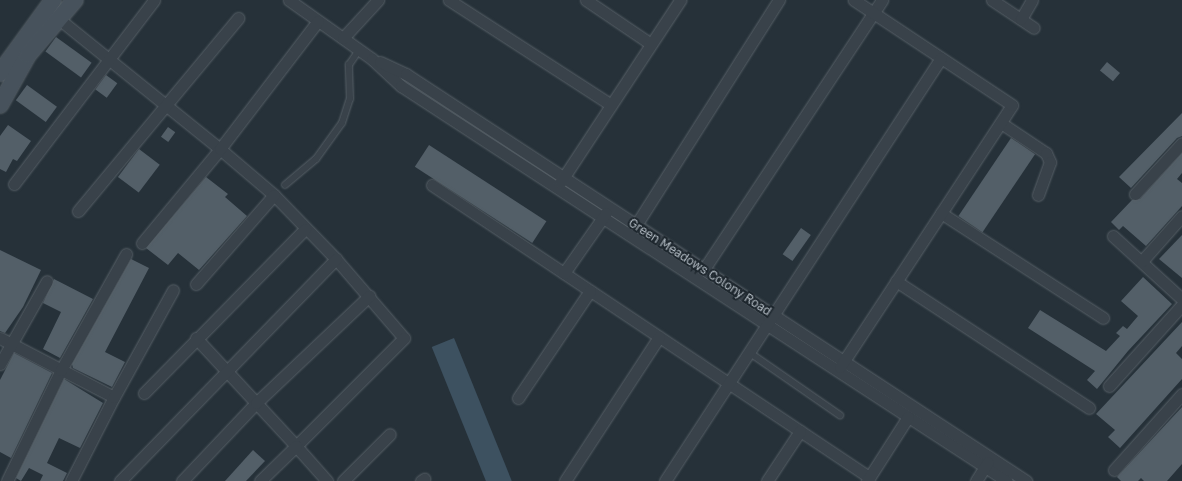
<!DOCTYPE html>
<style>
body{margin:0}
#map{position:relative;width:1182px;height:481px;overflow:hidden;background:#263139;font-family:"Golos Text",sans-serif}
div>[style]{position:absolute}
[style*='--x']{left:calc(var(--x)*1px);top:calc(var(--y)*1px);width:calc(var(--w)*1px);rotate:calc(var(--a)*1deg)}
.water>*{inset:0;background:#3d5160;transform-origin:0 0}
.building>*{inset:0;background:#535f68;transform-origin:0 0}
.roads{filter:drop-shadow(0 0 1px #576067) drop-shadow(0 0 1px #576067)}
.lane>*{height:5.5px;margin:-2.75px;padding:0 2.75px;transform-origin:2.75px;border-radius:2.75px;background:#39424a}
.street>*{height:11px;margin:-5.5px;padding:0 5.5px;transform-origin:5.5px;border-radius:5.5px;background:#39424a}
.secondary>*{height:16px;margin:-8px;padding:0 8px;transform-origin:8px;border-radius:8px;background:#47525c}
span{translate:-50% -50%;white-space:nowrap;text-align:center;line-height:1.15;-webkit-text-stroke:4px #1e272e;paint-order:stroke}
.street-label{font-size:12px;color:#b4bdc5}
</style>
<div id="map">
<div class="water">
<i style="left:454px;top:338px;width:154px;height:24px;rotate:68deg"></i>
</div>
<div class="building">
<i style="left:56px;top:37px;width:44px;height:18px;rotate:36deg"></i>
<i style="left:1107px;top:62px;width:17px;height:11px;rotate:40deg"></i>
<i style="left:106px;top:75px;width:14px;height:18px;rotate:36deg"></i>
<i style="left:27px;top:85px;width:37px;height:19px;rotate:36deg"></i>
<i style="clip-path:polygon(1182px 113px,1182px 136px,1177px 138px,1131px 188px,1119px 177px)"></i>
<i style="clip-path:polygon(8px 125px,31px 141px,17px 161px,13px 159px,6px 172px,0 169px,0 136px)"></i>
<i style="left:168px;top:127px;width:9px;height:12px;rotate:36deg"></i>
<i style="left:1011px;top:138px;width:29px;height:94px;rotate:34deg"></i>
<i style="left:429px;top:145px;width:140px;height:26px;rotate:33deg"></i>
<i style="left:139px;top:149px;width:26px;height:35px;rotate:37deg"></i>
<i style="clip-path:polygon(1182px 153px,1182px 173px,1177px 179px,1182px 183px,1182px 206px,1146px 246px,1123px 226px,1119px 230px,1111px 222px,1132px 200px,1140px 199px)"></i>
<i style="clip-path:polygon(206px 177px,228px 194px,225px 197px,247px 216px,199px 270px,178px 253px,168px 265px,146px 248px)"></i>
<i style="left:801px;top:228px;width:12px;height:32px;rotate:35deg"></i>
<i style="clip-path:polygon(1182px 235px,1182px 278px,1159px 259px)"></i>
<i style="clip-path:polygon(0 250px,41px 270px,23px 307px,5px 333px,0 331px)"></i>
<i style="clip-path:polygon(131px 259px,149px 268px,105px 352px,125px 362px,112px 387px,73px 368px,72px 364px)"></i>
<i style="clip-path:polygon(1143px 277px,1172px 304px,1128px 351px,1097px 389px,1087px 380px,1095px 371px,1028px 328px,1040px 310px,1106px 351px,1120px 336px,1116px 333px,1123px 326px,1127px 329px,1138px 316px,1121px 301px)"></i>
<i style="clip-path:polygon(54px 279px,93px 299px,60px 358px,43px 349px,61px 312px,43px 303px)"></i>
<i style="clip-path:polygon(1182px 322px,1182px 346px,1176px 353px,1182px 359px,1182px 379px,1120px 448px,1108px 437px,1115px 430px,1096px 414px)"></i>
<i style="clip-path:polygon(14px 353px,52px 373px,11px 458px,0 452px,0 380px)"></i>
<i style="clip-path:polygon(64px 379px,103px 403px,80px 448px,59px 438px,47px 463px,67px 473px,63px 481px,40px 481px,43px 475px,29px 468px,21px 481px,16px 478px)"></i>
<i style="clip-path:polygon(1182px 407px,1182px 464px,1167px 481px,1144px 481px,1141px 478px,1138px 481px,1121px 481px,1117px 477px)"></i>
<i style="clip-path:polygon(253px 450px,265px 461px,246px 481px,225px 481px)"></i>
</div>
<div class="roads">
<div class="lane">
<i style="--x:285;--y:185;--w:40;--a:-40"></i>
<i style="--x:316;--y:159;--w:44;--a:-54.2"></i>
<i style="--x:342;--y:123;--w:25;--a:-72"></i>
<i style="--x:350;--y:99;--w:34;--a:-92"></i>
<i style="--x:349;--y:65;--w:18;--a:-56"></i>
<i style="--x:749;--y:352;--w:111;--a:34.7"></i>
</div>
<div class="street">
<i style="--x:289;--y:0;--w:102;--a:35.4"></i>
<i style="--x:372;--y:59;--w:40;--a:43"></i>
<i style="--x:401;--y:86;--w:723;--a:33.1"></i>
<i style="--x:449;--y:0;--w:193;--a:32.9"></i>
<i style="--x:586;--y:0;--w:78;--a:34.1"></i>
<i style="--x:992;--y:0;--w:50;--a:33.7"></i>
<i style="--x:59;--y:19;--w:207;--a:38.9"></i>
<i style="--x:220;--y:149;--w:71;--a:40.4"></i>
<i style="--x:274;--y:195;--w:89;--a:45.9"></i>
<i style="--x:336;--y:259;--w:104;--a:49.3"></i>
<i style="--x:404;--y:338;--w:153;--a:135"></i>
<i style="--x:296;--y:446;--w:47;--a:48.5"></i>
<i style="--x:1021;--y:19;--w:22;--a:-60"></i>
<i style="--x:343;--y:38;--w:52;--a:-47.4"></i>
<i style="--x:380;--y:62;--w:29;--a:25"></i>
<i style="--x:406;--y:74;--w:742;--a:33.28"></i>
<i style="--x:1001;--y:123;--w:54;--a:33.7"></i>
<i style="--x:1046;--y:153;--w:10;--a:66"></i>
<i style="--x:1050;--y:162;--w:35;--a:110"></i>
<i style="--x:560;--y:183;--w:219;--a:-56.7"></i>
<i style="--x:14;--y:184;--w:231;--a:-52.7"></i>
<i style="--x:432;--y:185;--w:526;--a:33.75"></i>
<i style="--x:1135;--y:194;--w:69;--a:-47.3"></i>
<i style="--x:78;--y:211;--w:251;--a:-50.3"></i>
<i style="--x:941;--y:213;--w:193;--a:32.9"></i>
<i style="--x:636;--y:225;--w:267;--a:-57.6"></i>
<i style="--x:1113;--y:236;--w:93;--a:42.4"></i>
<i style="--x:142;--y:243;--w:122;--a:-50.3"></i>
<i style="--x:220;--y:149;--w:161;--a:-52.6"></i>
<i style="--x:1142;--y:261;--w:60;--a:-48.4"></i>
<i style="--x:704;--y:269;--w:323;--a:-56.5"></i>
<i style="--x:564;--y:273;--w:73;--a:-55"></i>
<i style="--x:896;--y:281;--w:231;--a:33.3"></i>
<i style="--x:196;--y:284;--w:118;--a:-48.8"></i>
<i style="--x:0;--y:338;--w:128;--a:27.4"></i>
<i style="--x:196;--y:338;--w:147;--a:47.2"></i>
<i style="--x:296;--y:446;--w:50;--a:135.8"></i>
<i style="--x:0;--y:364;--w:95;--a:-60.5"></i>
<i style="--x:840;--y:367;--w:313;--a:-56.7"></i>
<i style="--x:1012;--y:105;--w:190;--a:-146.4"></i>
<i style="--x:1109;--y:386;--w:109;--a:-48"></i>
<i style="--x:144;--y:393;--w:230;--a:-45.5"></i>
<i style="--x:518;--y:398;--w:129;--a:-56.1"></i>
<i style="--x:1114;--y:470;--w:102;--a:-48.2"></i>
<i style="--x:7;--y:481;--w:123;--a:-64.1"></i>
<i style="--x:61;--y:370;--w:133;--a:-60.7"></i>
<i style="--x:71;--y:481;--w:94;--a:-62.9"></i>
<i style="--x:114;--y:397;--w:122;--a:-61.1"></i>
<i style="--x:120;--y:481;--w:310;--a:-45.8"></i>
<i style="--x:182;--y:481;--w:108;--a:-46.5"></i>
<i style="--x:256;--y:403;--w:156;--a:-43.4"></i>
<i style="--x:343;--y:481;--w:66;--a:-45"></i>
<i style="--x:421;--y:481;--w:4;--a:-34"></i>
<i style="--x:565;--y:481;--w:172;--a:-56.9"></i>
<i style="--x:665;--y:481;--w:505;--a:-56.88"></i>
<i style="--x:767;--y:481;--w:60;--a:-56.6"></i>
<i style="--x:867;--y:481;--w:76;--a:-57.4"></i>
<i style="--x:976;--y:481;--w:22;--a:-58"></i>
</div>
<div class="secondary">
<i style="--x:0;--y:73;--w:90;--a:-54"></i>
<i style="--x:0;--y:105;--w:57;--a:-60.8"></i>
<i style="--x:28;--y:55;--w:72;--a:-49.5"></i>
</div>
</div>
<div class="street-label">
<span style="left:700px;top:267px;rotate:33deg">Green Meadows Colony Road</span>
</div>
</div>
